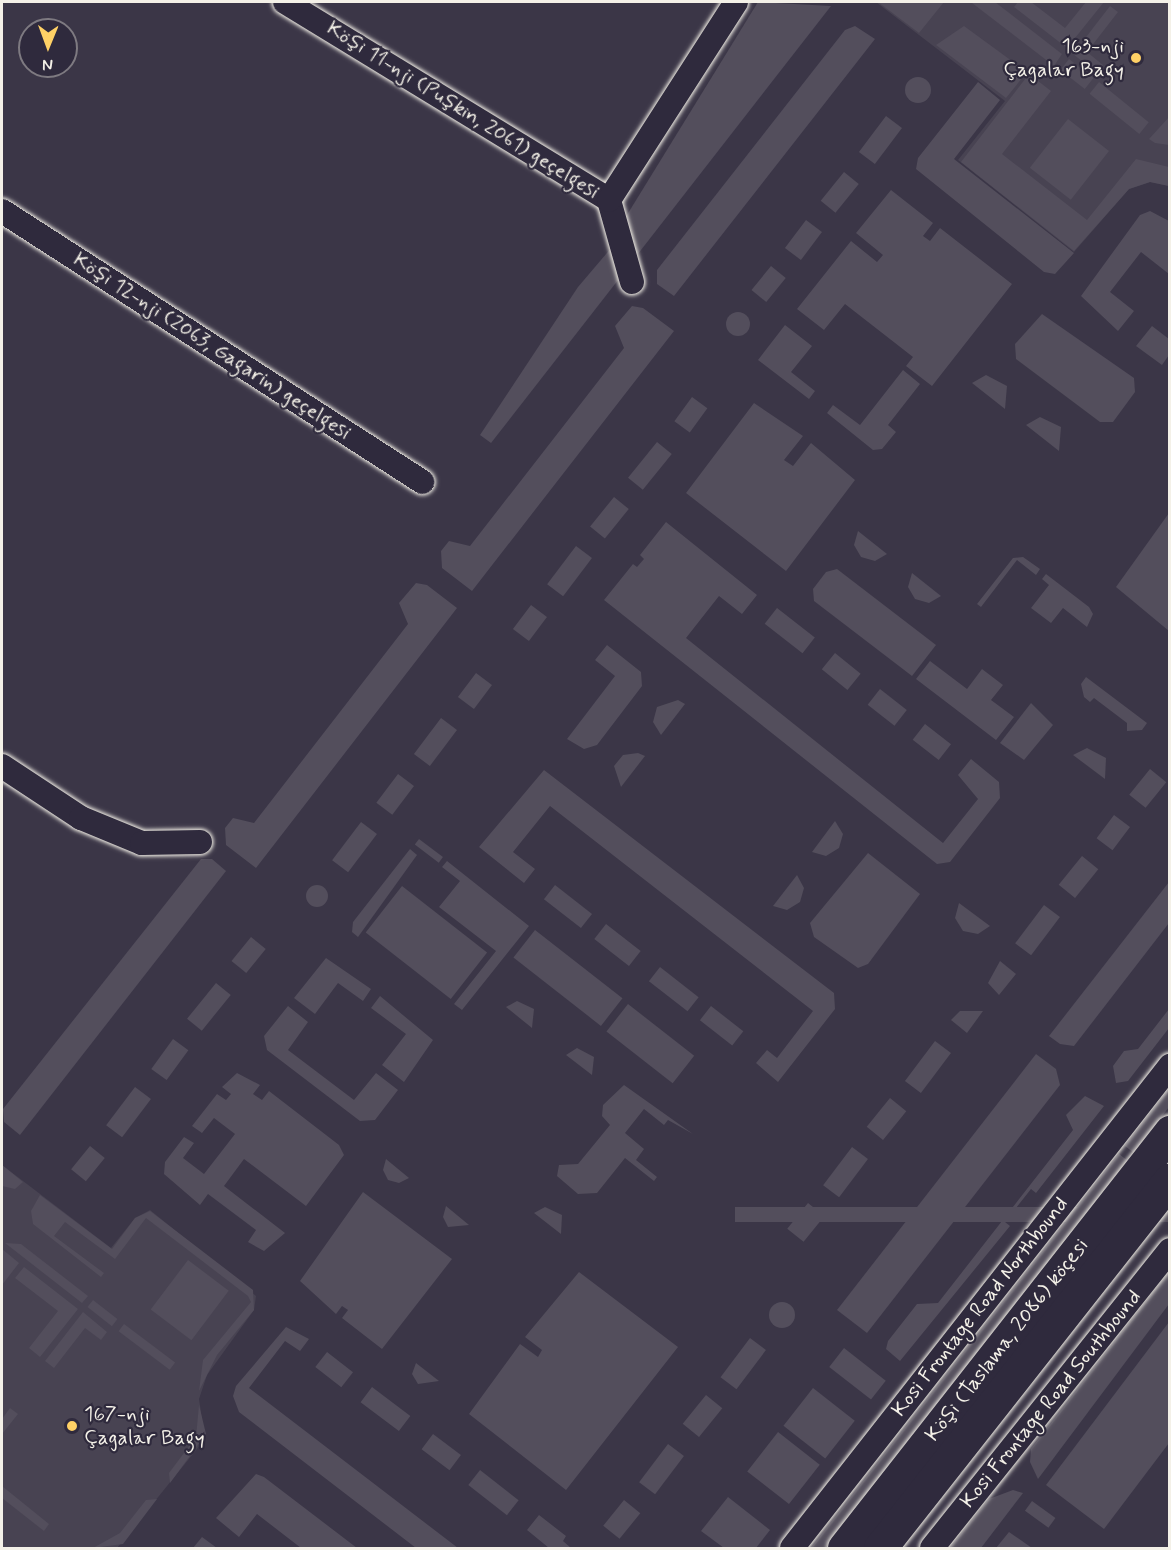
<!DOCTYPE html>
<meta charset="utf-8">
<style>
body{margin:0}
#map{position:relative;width:1171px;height:1550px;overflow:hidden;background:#3b3647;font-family:Mynerve,sans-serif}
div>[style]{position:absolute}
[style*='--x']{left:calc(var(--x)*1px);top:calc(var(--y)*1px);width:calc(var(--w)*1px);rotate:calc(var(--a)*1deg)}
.built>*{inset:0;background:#484352}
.green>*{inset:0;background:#534e5c;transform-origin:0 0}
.round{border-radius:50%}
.roads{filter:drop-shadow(0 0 2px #f4f1e8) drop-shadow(0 0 2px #f4f1e8)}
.minor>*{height:24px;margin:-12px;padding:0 12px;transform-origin:12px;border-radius:12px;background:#2f2a3d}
.primary>*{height:33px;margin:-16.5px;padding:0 16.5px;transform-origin:16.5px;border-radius:16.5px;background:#2f2a3d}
.dots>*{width:16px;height:16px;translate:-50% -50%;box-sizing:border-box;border:3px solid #2f2a3d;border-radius:50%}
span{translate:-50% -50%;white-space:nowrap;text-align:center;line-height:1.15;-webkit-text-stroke:4.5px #2f2a3d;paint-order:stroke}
.poi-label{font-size:21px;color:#f4f1e8}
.right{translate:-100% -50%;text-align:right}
.left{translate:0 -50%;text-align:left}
.street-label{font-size:21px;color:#f4f1e8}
.frame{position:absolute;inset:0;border:3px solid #f4f1e8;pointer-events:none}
.north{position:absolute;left:18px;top:18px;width:60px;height:60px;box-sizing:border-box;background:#2f2a3d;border:2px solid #7e7a81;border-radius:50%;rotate:181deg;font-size:16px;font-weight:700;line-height:24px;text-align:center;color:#f4f1e8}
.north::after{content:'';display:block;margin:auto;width:21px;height:27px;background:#ffd166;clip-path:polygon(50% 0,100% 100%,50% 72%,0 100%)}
</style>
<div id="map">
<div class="built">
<i style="clip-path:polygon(876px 2px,1169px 2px,1169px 186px,1150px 182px,1129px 189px,1074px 252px,958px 160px,1005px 101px)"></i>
<i style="clip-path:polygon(2px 1165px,111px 1248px,135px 1218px,150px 1210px,256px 1296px,254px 1310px,207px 1375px,199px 1399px,205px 1439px,117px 1548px,2px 1548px)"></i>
</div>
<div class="green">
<i style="clip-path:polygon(758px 2px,831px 6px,634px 259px,622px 223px)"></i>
<i style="clip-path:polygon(878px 2px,944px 2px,919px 33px)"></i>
<i style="clip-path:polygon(995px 2px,1062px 54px,1054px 66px,972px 3px)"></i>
<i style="clip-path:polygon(1018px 2px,1031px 2px,1065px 28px,1086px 2px,1104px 2px,1067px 48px,1014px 7px)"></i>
<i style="clip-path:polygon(1110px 6px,1118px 12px,1087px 52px,1103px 65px,1097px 73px,1073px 54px)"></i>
<i style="clip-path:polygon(855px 26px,875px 39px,674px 296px,657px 284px,657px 270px,845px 30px)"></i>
<i style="clip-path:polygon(964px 26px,1027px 72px,1006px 98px,936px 45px)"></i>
<i style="left:1069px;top:59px;width:31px;height:14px;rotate:38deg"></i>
<i style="clip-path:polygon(1029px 74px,1051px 91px,1002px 154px,1087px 220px,1136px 159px,1169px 167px,1169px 186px,1150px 182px,1129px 189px,1074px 251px,961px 162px)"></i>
<i class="round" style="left:905px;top:77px;width:26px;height:26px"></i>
<i style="clip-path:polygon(978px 82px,1000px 100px,954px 159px,1074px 253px,1055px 274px,1044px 272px,916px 169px,918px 158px)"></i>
<i style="left:1099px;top:82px;width:64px;height:15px;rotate:39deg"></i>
<i style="left:886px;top:116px;width:20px;height:45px;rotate:37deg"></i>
<i style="clip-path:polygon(1170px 116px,1169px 145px,1155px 143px,1149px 139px)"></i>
<i style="left:1068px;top:119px;width:52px;height:62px;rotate:38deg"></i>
<i style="left:844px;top:172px;width:19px;height:37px;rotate:39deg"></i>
<i style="clip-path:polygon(891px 190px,933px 223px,923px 236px,930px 241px,940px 228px,1012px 284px,932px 386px,906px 366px,913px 357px,845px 304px,824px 330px,797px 309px,851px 241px,877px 262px,883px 255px,856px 233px)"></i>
<i style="clip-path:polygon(1150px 211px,1169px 221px,1169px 274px,1141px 252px,1110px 292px,1134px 311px,1118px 331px,1081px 296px,1140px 215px)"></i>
<i style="left:806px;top:220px;width:20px;height:35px;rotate:37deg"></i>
<i style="clip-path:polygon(612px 247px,622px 275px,491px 443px,480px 435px,578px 287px)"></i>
<i style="left:771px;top:266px;width:19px;height:31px;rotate:39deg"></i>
<i style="clip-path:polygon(632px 306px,643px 308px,674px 331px,472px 591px,442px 568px,441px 551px,449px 541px,470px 546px,624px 348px,615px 326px)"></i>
<i class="round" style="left:726px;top:312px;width:24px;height:24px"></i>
<i style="clip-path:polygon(1042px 314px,1134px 378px,1135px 392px,1113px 422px,1100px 422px,1016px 359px,1015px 344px)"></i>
<i style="clip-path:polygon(785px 325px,812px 346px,791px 372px,815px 391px,809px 399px,758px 360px)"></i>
<i style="clip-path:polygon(1152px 326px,1169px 339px,1169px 355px,1162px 365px,1136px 346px)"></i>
<i style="clip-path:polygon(903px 370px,920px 384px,888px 425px,896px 432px,882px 449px,873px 450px,827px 413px,833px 405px,860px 425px)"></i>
<i style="clip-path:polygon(986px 375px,1007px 386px,1005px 409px,972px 383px)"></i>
<i style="left:692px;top:397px;width:19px;height:30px;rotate:36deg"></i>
<i style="clip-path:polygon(754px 403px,803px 436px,784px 460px,793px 466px,811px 443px,855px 480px,786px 571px,686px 493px)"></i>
<i style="clip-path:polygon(1040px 417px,1061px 427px,1059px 451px,1026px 425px)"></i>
<i style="left:657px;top:442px;width:19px;height:46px;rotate:39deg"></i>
<i style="left:614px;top:497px;width:19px;height:38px;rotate:39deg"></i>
<i style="clip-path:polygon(1169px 513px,1169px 631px,1116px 587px)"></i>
<i style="clip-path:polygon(666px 522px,757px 595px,742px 614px,719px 596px,686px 638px,943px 843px,978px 799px,958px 775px,971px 759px,999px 782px,1000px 798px,950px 862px,937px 864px,604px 600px,633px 564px,637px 567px,644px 559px,640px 555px)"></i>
<i style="clip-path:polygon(858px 531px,887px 554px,875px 561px,861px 557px,854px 545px)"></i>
<i style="left:576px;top:546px;width:20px;height:48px;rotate:37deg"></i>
<i style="clip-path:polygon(1023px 557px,1040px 569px,1036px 575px,1017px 560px,981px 607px,977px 604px,1013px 558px)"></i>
<i style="clip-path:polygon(837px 569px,936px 645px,912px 676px,814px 601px,813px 589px,826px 572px)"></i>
<i style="clip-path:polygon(912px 573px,941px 596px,929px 603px,915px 599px,908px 587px)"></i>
<i style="clip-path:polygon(1046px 574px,1089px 607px,1093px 614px,1087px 627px,1063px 608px,1051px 623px,1031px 608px,1049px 585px,1042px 579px)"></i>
<i style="clip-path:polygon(416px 583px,427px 585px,457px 608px,256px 868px,226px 845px,225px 828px,233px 818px,254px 823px,408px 624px,399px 603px)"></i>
<i style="left:531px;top:605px;width:20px;height:30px;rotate:37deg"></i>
<i style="left:777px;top:608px;width:48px;height:20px;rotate:38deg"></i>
<i style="clip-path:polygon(607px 645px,641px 672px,642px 686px,597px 745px,584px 749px,567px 739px,615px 676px,595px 660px)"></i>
<i style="left:835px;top:653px;width:33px;height:21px;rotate:39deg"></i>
<i style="clip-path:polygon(930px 661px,967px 689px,982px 669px,1003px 685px,991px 700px,1014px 717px,996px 740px,916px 679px)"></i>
<i style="left:476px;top:673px;width:20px;height:30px;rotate:37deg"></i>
<i style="clip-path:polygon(1086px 677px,1147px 723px,1142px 730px,1127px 731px,1127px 723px,1094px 698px,1090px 702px,1084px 697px,1081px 684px)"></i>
<i style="left:880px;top:689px;width:34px;height:20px;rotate:38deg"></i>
<i style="clip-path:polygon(678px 700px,685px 704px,661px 735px,653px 722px,657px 707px)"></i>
<i style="clip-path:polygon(1031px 703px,1053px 725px,1024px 760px,1000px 743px)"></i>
<i style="left:441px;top:718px;width:20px;height:45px;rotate:37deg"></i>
<i style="left:925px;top:724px;width:33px;height:20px;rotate:38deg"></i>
<i style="clip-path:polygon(1087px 748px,1106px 758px,1105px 779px,1073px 755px)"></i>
<i style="clip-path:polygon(638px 753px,645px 756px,621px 787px,614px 766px,623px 755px)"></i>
<i style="left:1150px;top:769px;width:21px;height:33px;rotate:39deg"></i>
<i style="clip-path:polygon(544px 770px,834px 993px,835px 1009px,778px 1082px,756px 1063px,767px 1050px,777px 1058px,813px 1011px,550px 806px,513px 852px,535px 869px,524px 883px,479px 847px)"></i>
<i style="left:398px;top:774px;width:20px;height:36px;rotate:37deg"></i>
<i style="left:1114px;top:815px;width:20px;height:29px;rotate:37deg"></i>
<i style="clip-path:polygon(835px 821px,843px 834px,839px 848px,826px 856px,812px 852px)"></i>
<i style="left:361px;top:822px;width:20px;height:48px;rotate:37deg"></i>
<i style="left:419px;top:839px;width:30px;height:7px;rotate:37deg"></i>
<i style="clip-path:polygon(410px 849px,417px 855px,358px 937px,352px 932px,353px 922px)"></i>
<i style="clip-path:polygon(868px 853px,920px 894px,868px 964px,858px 968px,814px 937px,810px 923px)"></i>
<i style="left:1082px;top:856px;width:21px;height:37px;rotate:39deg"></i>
<i style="clip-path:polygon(201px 859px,212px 859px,226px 871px,20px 1135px,4px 1122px,3px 1109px)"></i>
<i style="clip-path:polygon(447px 861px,529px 926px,462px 1010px,454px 1004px,496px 951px,439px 907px,460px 881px,442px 867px)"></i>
<i style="clip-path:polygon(797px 875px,804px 888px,800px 902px,787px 910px,773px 906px)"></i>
<i style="clip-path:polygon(1169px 882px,1169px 923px,1074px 1046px,1060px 1044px,1049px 1036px)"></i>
<i class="round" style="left:306px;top:885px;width:22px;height:22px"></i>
<i style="left:555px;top:885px;width:47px;height:18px;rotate:38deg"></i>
<i style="left:402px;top:886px;width:108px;height:59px;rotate:38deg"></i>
<i style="clip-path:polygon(959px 903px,990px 926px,978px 934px,963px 931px,955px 918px)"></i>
<i style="left:1044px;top:905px;width:20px;height:48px;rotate:37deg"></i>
<i style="left:606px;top:924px;width:44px;height:19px;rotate:38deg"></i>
<i style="left:535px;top:930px;width:111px;height:35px;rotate:38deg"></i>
<i style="left:251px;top:937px;width:19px;height:31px;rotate:39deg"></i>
<i style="clip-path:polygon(326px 958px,371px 989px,363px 1001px,338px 983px,315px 1014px,294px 998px)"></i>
<i style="clip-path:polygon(1000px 961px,1016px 974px,999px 995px,988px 983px)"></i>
<i style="left:660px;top:967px;width:49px;height:18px;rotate:38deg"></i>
<i style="left:216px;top:983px;width:19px;height:46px;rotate:39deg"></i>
<i style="clip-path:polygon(380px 996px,433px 1040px,404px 1082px,382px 1065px,406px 1034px,371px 1008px)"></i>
<i style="clip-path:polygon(517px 1001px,534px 1009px,532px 1028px,506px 1007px)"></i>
<i style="left:628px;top:1004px;width:84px;height:35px;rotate:38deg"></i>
<i style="clip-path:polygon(288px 1006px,308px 1022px,288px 1050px,354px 1100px,376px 1073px,398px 1090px,375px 1120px,360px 1121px,267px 1050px,264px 1036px)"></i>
<i style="left:711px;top:1006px;width:41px;height:18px;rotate:38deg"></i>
<i style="clip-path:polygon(1169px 1009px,1169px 1028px,1128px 1081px,1116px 1083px,1113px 1066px,1124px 1051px,1138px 1049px)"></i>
<i style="clip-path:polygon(960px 1011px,983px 1011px,967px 1033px,951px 1020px)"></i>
<i style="left:173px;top:1039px;width:19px;height:37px;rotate:36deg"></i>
<i style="left:935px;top:1041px;width:20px;height:50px;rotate:37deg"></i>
<i style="clip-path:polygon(577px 1048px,594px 1057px,592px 1075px,566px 1055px)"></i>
<i style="clip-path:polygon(1036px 1054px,1056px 1069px,1060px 1085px,867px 1333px,837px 1310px)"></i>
<i style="clip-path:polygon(237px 1073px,260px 1085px,253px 1094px,262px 1100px,269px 1091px,339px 1145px,344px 1155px,306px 1206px,244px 1159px,224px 1186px,285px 1233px,264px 1251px,248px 1242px,256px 1230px,208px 1194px,200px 1205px,164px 1174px,165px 1162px,184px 1137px,194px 1143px,183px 1158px,204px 1174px,235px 1134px,214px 1118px,202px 1133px,192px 1126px,217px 1094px,226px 1100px,231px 1094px,222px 1087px)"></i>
<i style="clip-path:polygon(624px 1085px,693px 1134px,668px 1120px,664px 1125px,644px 1109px,625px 1133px,644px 1149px,636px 1160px,657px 1177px,654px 1181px,625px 1158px,597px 1193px,578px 1194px,557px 1176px,559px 1165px,578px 1164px,610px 1125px,602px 1116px,603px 1105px)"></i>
<i style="left:135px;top:1087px;width:20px;height:48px;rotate:37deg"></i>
<i style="clip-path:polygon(1169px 1089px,1169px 1107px,1134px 1153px,1125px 1146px)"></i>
<i style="clip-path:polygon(1085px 1096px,1104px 1106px,1036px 1193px,1031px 1189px,1005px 1222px,1010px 1226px,900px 1361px,886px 1349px,888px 1341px,917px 1304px,938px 1303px,1073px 1130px,1066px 1115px)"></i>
<i style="left:890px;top:1098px;width:21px;height:37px;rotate:39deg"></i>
<i style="left:90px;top:1146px;width:19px;height:30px;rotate:39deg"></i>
<i style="left:852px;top:1147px;width:20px;height:48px;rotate:37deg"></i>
<i style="left:1119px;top:1154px;width:11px;height:501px;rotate:38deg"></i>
<i style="clip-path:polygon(386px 1159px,409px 1178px,399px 1183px,388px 1180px,383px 1170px)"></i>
<i style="clip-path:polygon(2px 1165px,23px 1182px,15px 1189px,2px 1186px)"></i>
<i style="clip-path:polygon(363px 1192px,452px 1259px,382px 1349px,342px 1318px,348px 1310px,342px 1306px,336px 1314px,300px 1281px)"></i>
<i style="clip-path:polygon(40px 1195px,112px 1249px,135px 1218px,150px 1211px,253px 1290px,254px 1310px,217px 1355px,199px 1391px,203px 1360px,251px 1302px,248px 1296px,146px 1218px,115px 1259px,65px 1222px,54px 1236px,104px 1273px,101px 1277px,33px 1224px,31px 1211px)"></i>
<i style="left:808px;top:1203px;width:21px;height:33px;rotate:39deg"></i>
<i style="clip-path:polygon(446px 1206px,469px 1225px,448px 1227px,443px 1217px)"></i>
<i style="clip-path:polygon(545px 1207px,562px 1215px,561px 1234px,534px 1213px)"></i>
<i style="left:1169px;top:1207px;width:15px;height:434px;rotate:90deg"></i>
<i style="clip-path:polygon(5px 1243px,21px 1244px,88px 1296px,82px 1303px)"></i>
<i style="clip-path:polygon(2px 1249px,19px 1263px,2px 1285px)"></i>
<i style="left:188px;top:1260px;width:51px;height:62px;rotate:37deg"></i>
<i style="clip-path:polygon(24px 1267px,78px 1309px,40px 1357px,29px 1348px,58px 1311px,15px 1278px)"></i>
<i style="clip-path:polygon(579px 1272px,678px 1347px,566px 1490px,469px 1414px,520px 1344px,538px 1357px,542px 1350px,525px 1337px)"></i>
<i style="clip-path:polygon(1169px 1272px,1169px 1304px,1038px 1479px,1030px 1462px,1031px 1449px)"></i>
<i style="left:93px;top:1300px;width:31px;height:9px;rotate:38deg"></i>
<i class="round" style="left:769px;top:1302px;width:26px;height:26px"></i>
<i style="clip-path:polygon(83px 1312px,107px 1332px,101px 1340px,85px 1328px,54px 1368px,45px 1361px)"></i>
<i style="clip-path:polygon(1169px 1322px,1169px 1443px,1104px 1529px,1046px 1485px)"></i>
<i style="left:124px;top:1324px;width:64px;height:9px;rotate:37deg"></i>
<i style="clip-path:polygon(286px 1327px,309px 1339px,300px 1351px,285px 1341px,249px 1388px,458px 1548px,416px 1548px,239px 1412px,233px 1396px,236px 1386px)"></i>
<i style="left:750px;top:1338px;width:20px;height:49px;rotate:37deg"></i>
<i style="left:844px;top:1348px;width:53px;height:24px;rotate:38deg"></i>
<i style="left:327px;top:1352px;width:33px;height:19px;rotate:38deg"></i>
<i style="clip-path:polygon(416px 1363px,439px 1381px,418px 1384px,412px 1374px)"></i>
<i style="left:372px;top:1387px;width:48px;height:19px;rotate:37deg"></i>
<i style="left:813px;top:1388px;width:53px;height:48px;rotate:38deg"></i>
<i style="left:706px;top:1395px;width:21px;height:37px;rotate:39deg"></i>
<i style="clip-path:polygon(199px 1405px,206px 1434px,170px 1483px,169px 1473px,196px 1437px)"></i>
<i style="clip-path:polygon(10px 1408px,18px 1414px,2px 1434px,2px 1419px)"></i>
<i style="left:778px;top:1432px;width:53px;height:50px;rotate:38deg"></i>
<i style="left:433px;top:1434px;width:35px;height:19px;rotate:37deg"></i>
<i style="left:668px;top:1444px;width:20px;height:48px;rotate:37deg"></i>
<i style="left:480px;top:1470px;width:49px;height:19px;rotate:38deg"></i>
<i style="clip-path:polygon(256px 1474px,264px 1477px,357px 1548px,301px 1548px,257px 1514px,239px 1537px,216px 1518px)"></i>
<i style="clip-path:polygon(2px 1486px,49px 1524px,44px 1531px,2px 1498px)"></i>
<i style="clip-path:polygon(1013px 1490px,1023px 1493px,981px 1548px,950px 1548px,989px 1499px)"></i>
<i style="clip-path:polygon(728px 1497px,770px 1530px,756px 1548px,724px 1548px,701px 1531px)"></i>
<i style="clip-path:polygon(157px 1499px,123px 1544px,93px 1548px,120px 1533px,146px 1500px)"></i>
<i style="left:624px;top:1500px;width:21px;height:33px;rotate:39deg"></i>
<i style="left:1032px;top:1501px;width:29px;height:12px;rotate:36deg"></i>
<i style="clip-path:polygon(539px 1515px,566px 1536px,563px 1541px,571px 1548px,549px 1548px,527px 1530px)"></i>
<i style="clip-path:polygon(1009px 1532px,1032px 1548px,996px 1548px)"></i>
<i style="clip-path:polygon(202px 1537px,217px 1548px,193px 1548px)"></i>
</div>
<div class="roads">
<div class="minor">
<i style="--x:285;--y:2;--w:380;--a:31.4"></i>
<i style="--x:2;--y:211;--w:500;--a:32.8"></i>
<i style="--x:632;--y:282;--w:85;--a:-105.7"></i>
<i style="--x:609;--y:200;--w:235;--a:-57.3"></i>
<i style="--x:2;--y:766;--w:95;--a:33.4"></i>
<i style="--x:81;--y:818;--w:66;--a:22.3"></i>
<i style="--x:142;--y:843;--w:58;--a:-1"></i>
<i style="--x:792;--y:1548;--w:613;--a:-51.9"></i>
<i style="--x:932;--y:1548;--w:381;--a:-51.4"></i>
</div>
<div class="primary">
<i style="--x:844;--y:1548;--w:529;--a:-51.92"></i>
<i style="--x:880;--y:1548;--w:469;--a:-51.8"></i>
</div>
</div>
<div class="dots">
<i style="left:1136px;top:58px;background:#ffd166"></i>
<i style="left:72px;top:1426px;background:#ffd166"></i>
</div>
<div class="poi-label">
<span class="right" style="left:1124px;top:58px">163-nji<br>Çagalar Bagy</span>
<span class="left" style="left:84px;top:1426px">167-nji<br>Çagalar Bagy</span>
</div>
<div class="street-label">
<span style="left:463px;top:110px;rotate:32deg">Köşi 11-nji (Puşkin, 2061) geçelgesi</span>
<span style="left:212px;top:346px;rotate:33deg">Köşi 12-nji (2063, Gagarin) geçelgesi</span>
<span style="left:980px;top:1307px;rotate:-52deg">Kosi Frontage Road Northbound</span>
<span style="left:1007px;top:1340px;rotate:-52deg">Köşi (Taslama, 2086) köçesi</span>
<span style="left:1051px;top:1399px;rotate:-51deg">Kosi Frontage Road Southbound</span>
</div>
<div class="frame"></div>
<div class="north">N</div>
</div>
